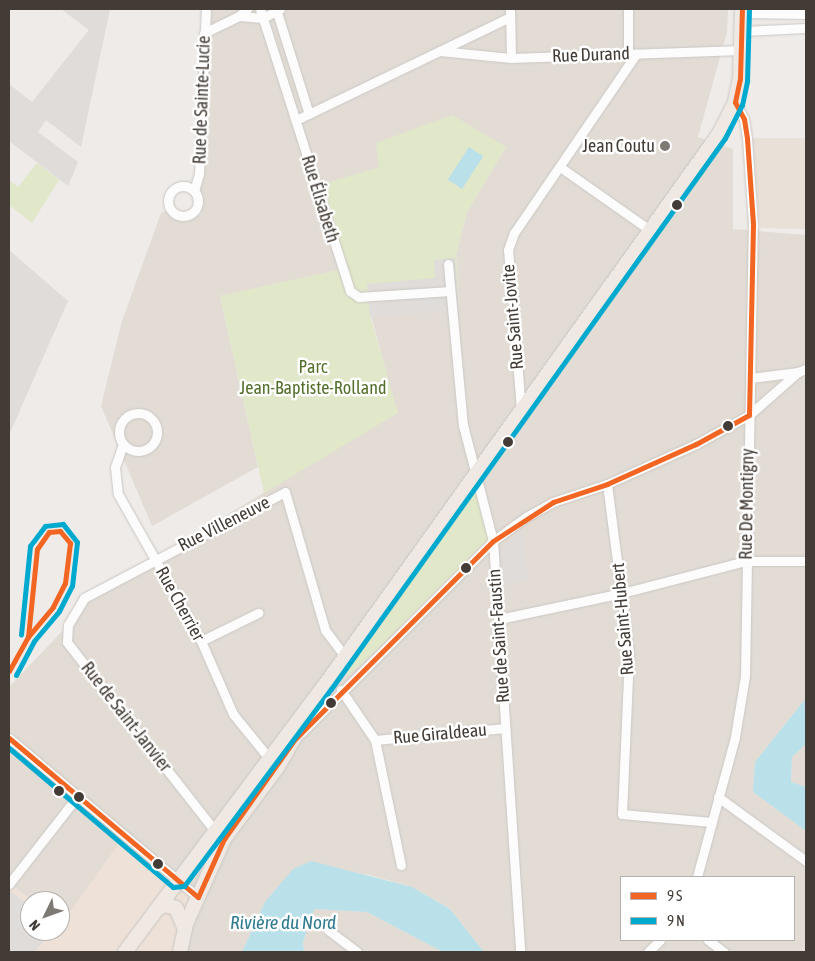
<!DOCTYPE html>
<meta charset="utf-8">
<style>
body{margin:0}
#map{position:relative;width:815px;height:961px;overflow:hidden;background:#eeebe8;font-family:"Asap Condensed",sans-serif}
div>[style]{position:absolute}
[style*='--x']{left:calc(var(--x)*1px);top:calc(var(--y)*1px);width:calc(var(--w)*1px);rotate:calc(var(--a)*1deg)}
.residential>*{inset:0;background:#e2dcd5}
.commercial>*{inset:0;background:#ede1d8}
.education>*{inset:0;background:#e9e0d7}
.green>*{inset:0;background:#e1e7c9}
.parking>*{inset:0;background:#dfdcd9}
.water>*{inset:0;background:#bae0ea;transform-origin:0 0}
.roads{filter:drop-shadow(0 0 1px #cac7c4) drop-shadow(0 0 1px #cac7c4)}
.minor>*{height:9px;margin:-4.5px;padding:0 4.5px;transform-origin:4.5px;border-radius:4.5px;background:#fcfcfc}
.minor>.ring{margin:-4.5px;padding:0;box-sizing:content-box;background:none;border:9px solid #fcfcfc;border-radius:50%}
.primary>*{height:14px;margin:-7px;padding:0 7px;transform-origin:7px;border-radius:7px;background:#f0e9e3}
.bus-1>*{height:5px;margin:-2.5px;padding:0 2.5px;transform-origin:2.5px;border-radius:2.5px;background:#f26522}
.bus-2>*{height:5px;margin:-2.5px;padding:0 2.5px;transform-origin:2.5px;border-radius:2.5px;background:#00a9ce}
.dots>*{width:14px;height:14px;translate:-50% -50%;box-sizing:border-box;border:2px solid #fff;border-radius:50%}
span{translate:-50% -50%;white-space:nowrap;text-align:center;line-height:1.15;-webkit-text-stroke:5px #fff;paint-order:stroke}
.street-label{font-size:18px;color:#433b35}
.poi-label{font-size:18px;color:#433b35}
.right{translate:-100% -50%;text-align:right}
.park-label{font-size:18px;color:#54702c}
.water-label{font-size:19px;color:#307a90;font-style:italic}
.frame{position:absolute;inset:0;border:10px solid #433b35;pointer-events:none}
.legend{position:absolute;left:620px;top:876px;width:175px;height:65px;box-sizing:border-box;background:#fff;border:1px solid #b4b1ae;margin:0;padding:6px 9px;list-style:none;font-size:15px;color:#433b35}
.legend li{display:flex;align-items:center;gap:10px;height:25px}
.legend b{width:25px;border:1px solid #b4b1ae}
.north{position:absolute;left:20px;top:891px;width:50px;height:50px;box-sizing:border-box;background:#fff;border:1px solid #b4b1ae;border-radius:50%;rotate:228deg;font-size:14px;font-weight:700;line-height:20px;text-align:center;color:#433b35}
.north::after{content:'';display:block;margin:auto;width:18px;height:22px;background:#7f7974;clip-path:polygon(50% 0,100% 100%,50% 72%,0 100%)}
</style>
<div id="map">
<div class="residential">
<i style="clip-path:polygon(evenodd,206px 9px,728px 9px,727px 32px,698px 137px,733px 149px,733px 229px,806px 235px,806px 698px,755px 762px,753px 792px,806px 831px,806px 952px,484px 952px,450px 909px,412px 887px,366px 874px,265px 902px,242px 952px,186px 952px,62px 923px,60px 901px,33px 901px,9px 883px,9px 687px,69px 624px,86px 599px,397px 413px,371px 315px,459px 309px,456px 255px,467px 212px,506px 147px,380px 167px,348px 268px,220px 296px,258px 467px,152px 526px,101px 406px,122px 321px,161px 213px,171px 209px,181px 216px,201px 215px,196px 154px,206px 9px,621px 877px,794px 877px,794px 940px,621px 940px,621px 877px)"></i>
<i style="clip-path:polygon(806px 744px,806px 787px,791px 782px,792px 757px)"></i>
<i style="clip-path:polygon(313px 909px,367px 912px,443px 952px,304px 952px,303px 942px)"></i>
</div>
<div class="commercial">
<i style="clip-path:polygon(122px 839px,199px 904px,186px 952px,9px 952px,9px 883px,33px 901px,30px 901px,30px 931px,60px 931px,60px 922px,62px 923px)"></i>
</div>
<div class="education">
<i style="clip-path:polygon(752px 138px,806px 138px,806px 229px,760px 228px)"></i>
</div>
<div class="green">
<i style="clip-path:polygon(452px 115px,506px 147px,467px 212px,456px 255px,459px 310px,370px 315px,398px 413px,264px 493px,220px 296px,347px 268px,323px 184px,379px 167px,376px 143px)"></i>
<i style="clip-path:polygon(37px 163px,59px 180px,32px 223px,9px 205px,9px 180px,18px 187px)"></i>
<i style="clip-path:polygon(476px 474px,493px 541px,349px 675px,344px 674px,343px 668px)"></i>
</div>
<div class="parking">
<i style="clip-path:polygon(61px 9px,110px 9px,81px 147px,46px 120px,38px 132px,78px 162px,68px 186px,9px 141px,9px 84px,32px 102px,89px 30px)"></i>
<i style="clip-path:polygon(9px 250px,68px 301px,9px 435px)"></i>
<i style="clip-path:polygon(455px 258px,459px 310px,370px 317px,367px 284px,435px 278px,434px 260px)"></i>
<i style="clip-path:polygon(522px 531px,528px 580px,501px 585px,498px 551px)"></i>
<i style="clip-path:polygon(10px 891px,30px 906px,30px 931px,51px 931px,35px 952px,9px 952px)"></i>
</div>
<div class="water">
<i style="left:469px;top:147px;width:17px;height:39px;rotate:33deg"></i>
<i style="clip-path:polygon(806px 698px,806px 744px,792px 757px,791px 782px,806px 787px,806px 831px,753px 792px,755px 762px)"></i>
<i style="clip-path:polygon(311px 861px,412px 887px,450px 909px,484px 952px,443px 952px,367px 912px,314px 909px,303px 942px,304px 952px,242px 952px,265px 902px,293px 869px)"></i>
</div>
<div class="roads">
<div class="minor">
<i style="--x:260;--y:9;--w:296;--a:72.3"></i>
<i style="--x:350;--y:291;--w:11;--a:34"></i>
<i style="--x:359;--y:297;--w:91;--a:-3.8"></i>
<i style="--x:276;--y:9;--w:110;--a:72.6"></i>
<i style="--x:510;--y:9;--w:49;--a:88.8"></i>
<i style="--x:628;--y:9;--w:45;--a:90"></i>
<i style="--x:742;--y:13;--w:64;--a:0.9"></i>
<i style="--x:239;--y:16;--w:24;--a:5"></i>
<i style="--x:263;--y:18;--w:19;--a:-28"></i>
<i style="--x:742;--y:31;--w:64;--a:-2.7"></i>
<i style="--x:204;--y:33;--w:39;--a:-26"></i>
<i style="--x:239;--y:16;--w:11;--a:-41"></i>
<i style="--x:440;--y:51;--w:71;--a:5.6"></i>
<i style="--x:511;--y:58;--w:231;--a:-2"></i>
<i style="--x:296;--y:120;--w:237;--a:-25.7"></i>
<i style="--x:560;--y:167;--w:111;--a:35.1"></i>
<i class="ring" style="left:168px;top:186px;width:21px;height:21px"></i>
<i style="--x:194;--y:191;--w:18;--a:-74"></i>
<i style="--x:199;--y:174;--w:165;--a:-87.6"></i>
<i style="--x:448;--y:264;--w:162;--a:84.7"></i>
<i style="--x:463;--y:425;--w:120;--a:75.5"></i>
<i style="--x:493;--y:541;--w:412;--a:86.2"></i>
<i style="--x:751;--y:378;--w:47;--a:-7.3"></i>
<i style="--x:521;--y:410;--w:161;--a:-94.6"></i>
<i style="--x:508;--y:250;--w:18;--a:-71"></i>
<i style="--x:514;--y:233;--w:217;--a:-55.7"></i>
<i class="ring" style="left:119px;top:413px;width:29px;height:29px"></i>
<i style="--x:123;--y:444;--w:24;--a:109"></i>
<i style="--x:115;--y:467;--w:27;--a:84"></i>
<i style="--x:118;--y:494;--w:169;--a:60.5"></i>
<i style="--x:201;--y:641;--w:80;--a:66.3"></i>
<i style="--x:233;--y:714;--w:55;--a:50.9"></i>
<i style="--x:607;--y:484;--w:171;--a:82.6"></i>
<i style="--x:629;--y:654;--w:160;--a:92.5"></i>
<i style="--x:622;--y:814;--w:90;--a:5.1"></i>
<i style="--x:499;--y:619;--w:126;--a:-11.9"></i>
<i style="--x:622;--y:593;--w:128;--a:-14.5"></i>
<i style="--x:746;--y:561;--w:60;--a:0"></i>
<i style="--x:201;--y:641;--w:64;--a:-26.2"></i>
<i style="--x:341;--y:690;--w:60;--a:55.8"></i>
<i style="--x:375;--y:740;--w:128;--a:78.3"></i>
<i style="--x:301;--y:733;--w:272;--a:-45"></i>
<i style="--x:493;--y:541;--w:41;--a:-36"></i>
<i style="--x:526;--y:517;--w:31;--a:-29"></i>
<i style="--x:553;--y:502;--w:57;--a:-18.4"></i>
<i style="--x:607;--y:484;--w:98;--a:-24.2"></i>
<i style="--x:696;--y:444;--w:60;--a:-28.7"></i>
<i style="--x:749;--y:415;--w:65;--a:-41.3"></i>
<i style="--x:798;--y:372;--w:9;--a:-21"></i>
<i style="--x:9;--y:738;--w:247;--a:40.1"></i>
<i style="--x:375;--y:740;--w:131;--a:-5.3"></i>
<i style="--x:718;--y:797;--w:109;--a:36"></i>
<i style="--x:215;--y:831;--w:240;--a:-128.1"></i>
<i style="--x:67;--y:642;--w:17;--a:-87"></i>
<i style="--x:68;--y:625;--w:31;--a:-59"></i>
<i style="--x:84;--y:598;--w:227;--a:-27.8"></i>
<i style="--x:285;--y:492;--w:144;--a:73.8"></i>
<i style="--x:325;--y:630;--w:34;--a:53"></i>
<i style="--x:697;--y:877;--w:145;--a:-74.8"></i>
<i style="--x:735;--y:737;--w:62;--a:-80.7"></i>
<i style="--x:745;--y:676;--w:452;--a:-89"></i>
<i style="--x:753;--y:224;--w:86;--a:-94"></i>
<i style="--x:747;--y:138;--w:19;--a:-99"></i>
<i style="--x:744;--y:119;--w:19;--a:-118"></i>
<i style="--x:9;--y:884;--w:110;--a:-52"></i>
<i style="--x:328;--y:930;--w:36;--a:37"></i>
<i style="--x:708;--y:940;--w:20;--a:37"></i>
<i style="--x:648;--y:952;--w:17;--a:-45"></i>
</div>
<div class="primary">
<i style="--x:158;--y:908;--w:9;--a:-21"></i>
<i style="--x:166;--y:905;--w:10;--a:17"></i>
<i style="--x:176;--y:908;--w:23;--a:67"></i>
<i style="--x:125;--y:952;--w:334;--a:-53.2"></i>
<i style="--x:325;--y:685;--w:677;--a:-54.43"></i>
<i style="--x:719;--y:134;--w:36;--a:-63"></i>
<i style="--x:735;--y:102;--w:24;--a:-78"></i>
<i style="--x:740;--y:79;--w:70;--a:-88.4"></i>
<i style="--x:180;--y:952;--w:29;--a:-78"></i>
<i style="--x:186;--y:924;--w:93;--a:-65.9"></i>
<i style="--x:224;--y:839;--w:89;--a:-53.3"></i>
<i style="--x:277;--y:768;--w:50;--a:-59.8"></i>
</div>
</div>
<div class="bus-1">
<i style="--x:60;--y:531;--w:16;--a:50"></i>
<i style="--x:70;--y:543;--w:40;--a:97.1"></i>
<i style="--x:65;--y:583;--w:27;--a:117"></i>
<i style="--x:53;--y:607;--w:39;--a:130"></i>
<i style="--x:28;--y:637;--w:88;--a:-84.2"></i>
<i style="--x:37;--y:549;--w:21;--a:-55"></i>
<i style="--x:49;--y:532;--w:11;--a:-5"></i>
<i style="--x:9;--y:671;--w:39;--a:-61"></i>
<i style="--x:9;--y:738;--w:247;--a:40.1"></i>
<i style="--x:198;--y:897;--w:64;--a:-65.9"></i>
<i style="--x:224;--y:839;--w:121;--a:-54.7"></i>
<i style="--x:294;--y:740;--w:281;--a:-45"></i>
<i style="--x:493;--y:541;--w:72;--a:-33"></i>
<i style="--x:553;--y:502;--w:57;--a:-18.4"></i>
<i style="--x:607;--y:484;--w:98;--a:-24.2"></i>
<i style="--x:696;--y:444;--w:60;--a:-28.7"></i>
<i style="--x:749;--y:415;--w:191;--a:-88.8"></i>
<i style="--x:753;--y:224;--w:86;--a:-94"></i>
<i style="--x:747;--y:138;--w:19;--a:-99"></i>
<i style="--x:744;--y:119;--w:19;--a:-118"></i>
<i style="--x:735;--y:102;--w:24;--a:-78"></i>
<i style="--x:740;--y:79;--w:70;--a:-88.4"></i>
</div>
<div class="bus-2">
<i style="--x:16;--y:675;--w:38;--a:-62"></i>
<i style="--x:34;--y:641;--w:39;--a:-50"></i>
<i style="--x:59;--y:611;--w:28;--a:-63"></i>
<i style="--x:72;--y:586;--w:44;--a:-83.5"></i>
<i style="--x:77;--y:542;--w:23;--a:-128"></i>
<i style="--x:63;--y:524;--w:18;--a:174"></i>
<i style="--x:45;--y:526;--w:25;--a:127"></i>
<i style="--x:30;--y:546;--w:89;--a:95.8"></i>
<i style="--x:9;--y:748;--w:215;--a:40.3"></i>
<i style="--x:173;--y:887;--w:11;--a:-5"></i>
<i style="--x:184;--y:886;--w:246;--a:-53.3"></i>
<i style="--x:331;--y:689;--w:677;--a:-54.43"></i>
<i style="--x:725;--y:138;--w:37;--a:-63"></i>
<i style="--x:742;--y:105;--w:25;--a:-78"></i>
<i style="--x:747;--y:81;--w:72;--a:-88.4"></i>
</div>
<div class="dots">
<i style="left:665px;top:146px;background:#7f7974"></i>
<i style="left:677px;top:205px;background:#433b35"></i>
<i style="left:728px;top:426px;background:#433b35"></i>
<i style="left:508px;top:442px;background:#433b35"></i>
<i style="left:466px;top:568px;background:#433b35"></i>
<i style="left:331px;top:703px;background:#433b35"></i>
<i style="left:59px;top:791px;background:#433b35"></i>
<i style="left:79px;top:797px;background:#433b35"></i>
<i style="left:158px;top:864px;background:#433b35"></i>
</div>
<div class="street-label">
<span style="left:591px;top:55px;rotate:-2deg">Rue Durand</span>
<span style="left:202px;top:100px;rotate:-88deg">Rue de Sainte-Lucie</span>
<span style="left:320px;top:199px;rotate:73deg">Rue Élisabeth</span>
<span style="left:513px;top:317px;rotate:-95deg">Rue Saint-Jovite</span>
<span style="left:747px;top:504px;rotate:-89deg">Rue De Montigny</span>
<span style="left:224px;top:524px;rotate:-27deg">Rue Villeneuve</span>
<span style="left:180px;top:604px;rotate:61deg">Rue Cherrier</span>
<span style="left:623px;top:619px;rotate:-95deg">Rue Saint-Hubert</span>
<span style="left:499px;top:636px;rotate:-94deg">Rue de Saint-Faustin</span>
<span style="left:126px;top:717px;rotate:52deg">Rue de Saint-Janvier</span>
<span style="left:440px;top:734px;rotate:-5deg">Rue Giraldeau</span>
</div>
<div class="poi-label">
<span class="right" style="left:655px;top:146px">Jean Coutu</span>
</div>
<div class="park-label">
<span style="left:313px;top:378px">Parc<br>Jean-Baptiste-Rolland</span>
</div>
<div class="water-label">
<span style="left:283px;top:923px">Rivière du Nord</span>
</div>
<div class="frame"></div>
<ul class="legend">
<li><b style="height:6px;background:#f26522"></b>9 S</li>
<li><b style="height:6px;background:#00a9ce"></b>9 N</li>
</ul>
<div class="north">N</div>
</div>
